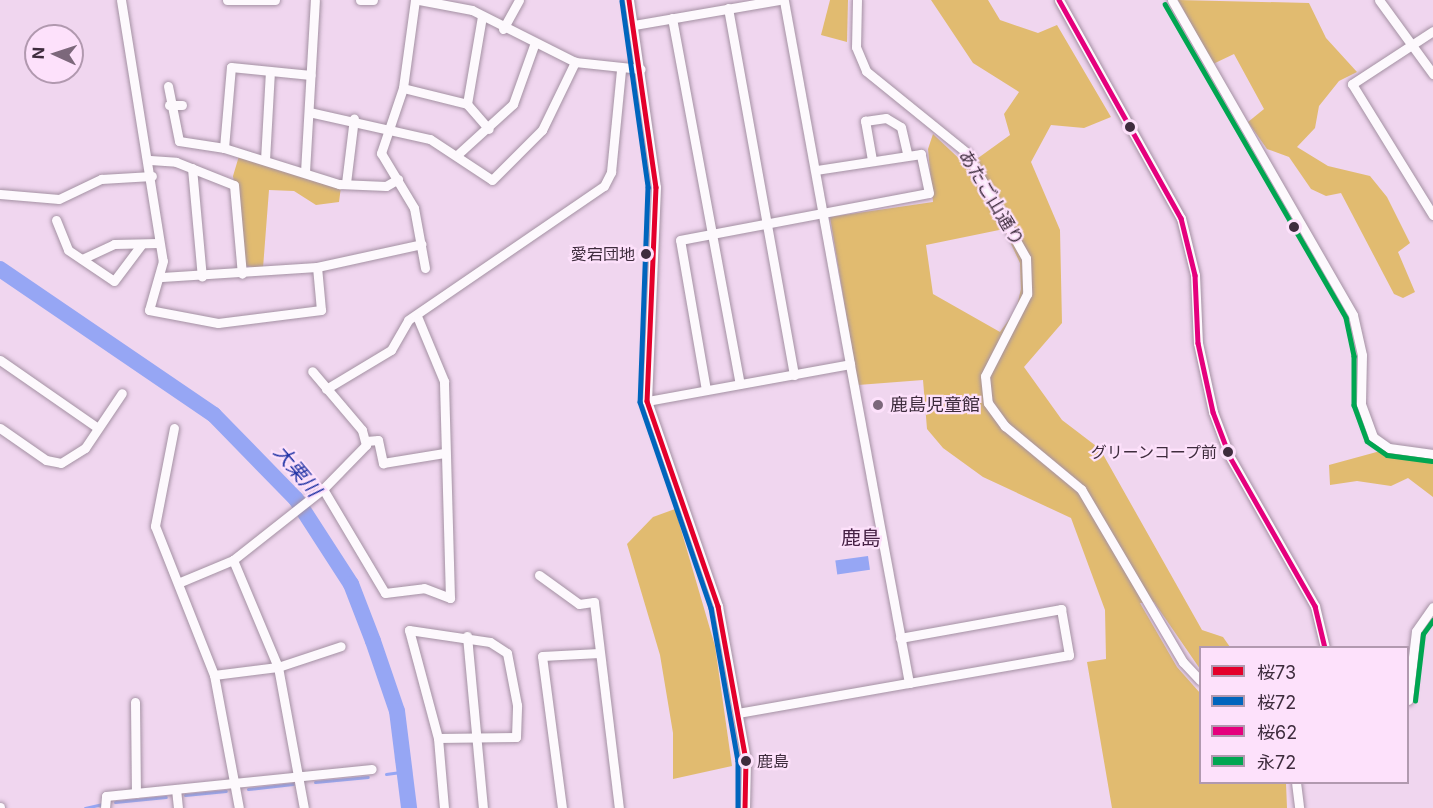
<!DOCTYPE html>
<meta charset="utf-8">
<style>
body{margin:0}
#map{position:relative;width:1433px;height:808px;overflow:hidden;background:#f0d6ef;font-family:Inter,"Noto Sans JP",sans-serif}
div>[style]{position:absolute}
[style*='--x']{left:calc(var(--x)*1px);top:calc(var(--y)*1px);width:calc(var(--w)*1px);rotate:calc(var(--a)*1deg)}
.green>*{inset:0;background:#e1bb70}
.water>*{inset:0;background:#96a6f4;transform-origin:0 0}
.stream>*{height:3px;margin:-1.5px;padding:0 1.5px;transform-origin:1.5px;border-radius:1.5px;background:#96a6f4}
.river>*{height:16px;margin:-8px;padding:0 8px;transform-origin:8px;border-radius:8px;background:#96a6f4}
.roads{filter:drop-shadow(0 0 2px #a491a3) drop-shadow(0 0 2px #a491a3)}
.minor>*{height:9px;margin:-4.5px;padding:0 4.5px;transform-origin:4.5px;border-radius:4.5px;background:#fdf9fd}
.bus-1>*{height:4.5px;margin:-2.25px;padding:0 2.25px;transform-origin:2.25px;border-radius:2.25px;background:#e4002b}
.bus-2>*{height:4.5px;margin:-2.25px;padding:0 2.25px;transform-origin:2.25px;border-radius:2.25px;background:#0065bd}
.bus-3>*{height:4.5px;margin:-2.25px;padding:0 2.25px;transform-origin:2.25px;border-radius:2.25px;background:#e5007d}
.bus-4>*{height:4.5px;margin:-2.25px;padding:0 2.25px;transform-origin:2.25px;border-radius:2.25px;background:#00a651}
.dots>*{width:16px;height:16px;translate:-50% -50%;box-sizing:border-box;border:3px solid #fde1fb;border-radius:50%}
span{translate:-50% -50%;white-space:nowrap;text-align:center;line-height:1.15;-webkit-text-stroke:4.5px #fde1fb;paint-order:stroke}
.bus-label{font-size:16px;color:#3e2c3d}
.right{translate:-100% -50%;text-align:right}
.left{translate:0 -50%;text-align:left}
.street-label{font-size:18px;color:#3e2c3d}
.poi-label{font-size:18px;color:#3e2c3d}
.water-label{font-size:20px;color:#1e31a3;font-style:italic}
.neighbourhood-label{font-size:20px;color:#462145}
.legend{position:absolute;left:1199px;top:646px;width:210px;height:138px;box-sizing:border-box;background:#fde1fb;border:2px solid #b199af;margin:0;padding:8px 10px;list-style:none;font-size:18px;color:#3e2c3d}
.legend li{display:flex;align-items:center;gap:12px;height:30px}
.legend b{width:30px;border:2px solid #b199af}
.north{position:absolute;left:24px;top:24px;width:60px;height:60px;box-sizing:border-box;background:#fde1fb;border:2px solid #b199af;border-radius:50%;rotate:273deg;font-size:16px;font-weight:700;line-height:24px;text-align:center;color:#3e2c3d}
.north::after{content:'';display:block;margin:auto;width:21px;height:27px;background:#7c687b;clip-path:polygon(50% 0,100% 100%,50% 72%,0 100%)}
</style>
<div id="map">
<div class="green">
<i style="clip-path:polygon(830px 0,848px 0,847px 42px,821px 35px)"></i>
<i style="clip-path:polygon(evenodd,931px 0,988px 0,1000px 20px,1038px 33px,1057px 25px,1111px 117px,1084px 128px,1051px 125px,1031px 162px,1060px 230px,1062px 323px,1024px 367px,1062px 420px,1100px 449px,1202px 630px,1223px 637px,1230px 647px,1200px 648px,1200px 669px,1154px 602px,1140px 603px,1177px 667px,1200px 693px,1200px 782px,1286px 783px,1287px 808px,1112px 808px,1087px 662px,1106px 659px,1105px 610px,1071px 518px,983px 477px,943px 448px,927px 429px,923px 380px,858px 385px,830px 217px,933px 202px,928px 149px,933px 134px,967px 166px,1010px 135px,1004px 114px,1019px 92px,973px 63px,931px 0,1004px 229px,1020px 263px,1021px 289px,1016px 310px,1000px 332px,933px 294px,926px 245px,1004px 229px)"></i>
<i style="clip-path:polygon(1178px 0,1309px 3px,1326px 38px,1357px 72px,1339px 81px,1319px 106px,1315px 128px,1297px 147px,1328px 166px,1370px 176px,1387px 197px,1410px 243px,1398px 252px,1415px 292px,1403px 298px,1394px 294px,1341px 193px,1326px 196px,1311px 189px,1289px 157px,1267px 149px,1248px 122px,1264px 109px,1234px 54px,1213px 64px)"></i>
<i style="clip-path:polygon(239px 156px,341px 187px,339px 202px,316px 205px,294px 191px,269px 190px,263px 268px,245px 266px,233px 176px)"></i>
<i style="clip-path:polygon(1384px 450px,1433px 457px,1433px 497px,1408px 478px,1391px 486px,1357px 481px,1330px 485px,1329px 465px)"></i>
<i style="clip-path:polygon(675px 509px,715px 646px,732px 766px,673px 779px,673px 733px,660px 655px,627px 544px,653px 517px)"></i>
</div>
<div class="water">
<i style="left:868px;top:556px;width:14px;height:33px;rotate:82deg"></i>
</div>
<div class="stream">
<i style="--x:386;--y:774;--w:22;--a:-8"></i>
<i style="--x:315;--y:782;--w:53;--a:-5.4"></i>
<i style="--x:248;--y:789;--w:45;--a:-6.3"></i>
<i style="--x:185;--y:795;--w:41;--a:-5.6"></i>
<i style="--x:115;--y:802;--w:51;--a:-5.6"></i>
<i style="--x:85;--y:808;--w:17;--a:-13"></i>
</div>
<div class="river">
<i style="--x:0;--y:269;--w:259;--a:34.3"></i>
<i style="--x:214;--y:415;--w:117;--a:45.7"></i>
<i style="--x:296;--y:499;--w:101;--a:57.1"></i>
<i style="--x:351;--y:584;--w:61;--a:68.9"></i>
<i style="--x:373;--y:641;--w:74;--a:71.1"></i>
<i style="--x:397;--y:711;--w:98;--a:82.9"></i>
</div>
<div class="roads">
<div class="minor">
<i style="--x:121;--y:0;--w:264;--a:80.9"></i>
<i style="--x:163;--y:261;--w:51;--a:105.9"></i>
<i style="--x:149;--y:310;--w:70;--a:10.7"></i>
<i style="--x:218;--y:323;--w:104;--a:-7.2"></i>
<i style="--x:321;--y:310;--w:43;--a:-95.3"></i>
<i style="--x:227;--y:0;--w:48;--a:0"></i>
<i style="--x:360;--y:0;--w:13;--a:0"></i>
<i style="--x:415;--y:0;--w:89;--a:97.8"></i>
<i style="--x:403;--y:88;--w:69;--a:108.7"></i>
<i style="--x:381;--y:153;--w:64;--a:59"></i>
<i style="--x:414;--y:208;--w:61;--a:79.6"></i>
<i style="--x:419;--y:0;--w:54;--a:10.7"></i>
<i style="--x:472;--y:10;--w:115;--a:26.8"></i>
<i style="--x:575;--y:62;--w:66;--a:6.1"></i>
<i style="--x:629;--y:0;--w:189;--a:81.8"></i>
<i style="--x:656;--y:187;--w:214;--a:92.4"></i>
<i style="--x:647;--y:401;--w:217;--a:70.9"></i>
<i style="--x:718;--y:606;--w:157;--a:79.7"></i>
<i style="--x:746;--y:760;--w:48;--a:91.2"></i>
<i style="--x:857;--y:0;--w:47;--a:91.2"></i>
<i style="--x:856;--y:47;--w:26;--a:67"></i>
<i style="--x:866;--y:71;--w:129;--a:39"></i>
<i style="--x:966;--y:152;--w:122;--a:60.5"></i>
<i style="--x:1026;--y:258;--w:36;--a:88"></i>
<i style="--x:1027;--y:294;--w:92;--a:117.1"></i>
<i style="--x:985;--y:376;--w:27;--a:84"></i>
<i style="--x:988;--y:403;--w:29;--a:54"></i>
<i style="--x:1005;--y:426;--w:99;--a:39.7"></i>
<i style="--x:1081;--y:489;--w:201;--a:59.5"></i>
<i style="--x:1183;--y:662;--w:25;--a:47"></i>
<i style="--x:1059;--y:0;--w:250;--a:60.8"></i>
<i style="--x:1181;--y:218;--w:59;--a:76.2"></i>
<i style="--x:1195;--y:275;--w:68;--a:87.5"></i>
<i style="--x:1198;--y:343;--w:71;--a:77.7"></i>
<i style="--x:1213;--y:412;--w:48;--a:69.3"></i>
<i style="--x:1230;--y:457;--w:172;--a:60.3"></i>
<i style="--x:1315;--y:606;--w:43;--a:76.6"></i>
<i style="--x:1172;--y:0;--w:363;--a:60.1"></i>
<i style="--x:1353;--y:315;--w:41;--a:77.3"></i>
<i style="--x:1362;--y:355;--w:49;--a:91.2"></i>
<i style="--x:1361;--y:404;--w:35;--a:70"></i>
<i style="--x:1373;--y:437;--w:19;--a:35"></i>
<i style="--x:1389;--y:448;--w:44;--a:7.8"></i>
<i style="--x:1379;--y:0;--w:92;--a:53.9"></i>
<i style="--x:728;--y:8;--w:373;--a:79.8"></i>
<i style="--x:672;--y:18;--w:372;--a:79.5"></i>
<i style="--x:634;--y:25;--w:147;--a:-9.8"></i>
<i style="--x:503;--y:29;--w:33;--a:-61"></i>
<i style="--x:1433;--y:31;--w:97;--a:146.8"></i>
<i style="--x:1352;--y:84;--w:154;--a:58.3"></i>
<i style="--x:168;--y:86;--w:56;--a:78.7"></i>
<i style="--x:179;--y:141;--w:46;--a:8.8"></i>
<i style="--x:224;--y:148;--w:121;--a:17.4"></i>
<i style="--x:339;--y:184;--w:47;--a:2.4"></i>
<i style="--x:386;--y:186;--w:14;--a:-30"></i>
<i style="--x:403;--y:88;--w:66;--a:14"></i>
<i style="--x:467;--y:104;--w:33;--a:49"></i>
<i style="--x:467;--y:104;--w:89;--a:-80.3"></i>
<i style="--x:169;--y:105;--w:13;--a:0"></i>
<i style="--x:309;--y:112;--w:124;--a:12.6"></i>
<i style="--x:430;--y:139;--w:74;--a:33.5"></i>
<i style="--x:492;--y:180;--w:71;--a:-45"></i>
<i style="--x:542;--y:130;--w:76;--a:-64.1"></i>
<i style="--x:224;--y:148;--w:81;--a:-85.1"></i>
<i style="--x:231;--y:67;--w:80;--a:5.7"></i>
<i style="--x:457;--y:155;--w:76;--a:-42.3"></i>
<i style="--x:513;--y:104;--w:63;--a:-70.4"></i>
<i style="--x:150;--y:160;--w:26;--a:4"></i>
<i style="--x:176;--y:162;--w:62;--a:21.6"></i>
<i style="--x:234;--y:185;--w:89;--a:84.9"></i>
<i style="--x:265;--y:160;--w:89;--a:-86.8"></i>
<i style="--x:872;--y:160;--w:40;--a:-100"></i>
<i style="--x:865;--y:121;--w:21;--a:-8"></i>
<i style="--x:886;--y:118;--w:17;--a:31"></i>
<i style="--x:901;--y:127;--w:28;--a:77"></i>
<i style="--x:192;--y:168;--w:109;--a:84.8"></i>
<i style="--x:305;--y:172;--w:172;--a:-86.7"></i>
<i style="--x:346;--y:183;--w:65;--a:-83"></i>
<i style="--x:0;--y:194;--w:59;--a:4.8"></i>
<i style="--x:59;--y:199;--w:47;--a:-25.5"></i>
<i style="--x:101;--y:179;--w:51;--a:-3.4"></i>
<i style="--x:56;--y:220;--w:32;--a:68"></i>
<i style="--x:68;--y:250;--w:55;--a:34"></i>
<i style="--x:114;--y:281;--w:45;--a:-53.1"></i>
<i style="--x:82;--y:259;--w:35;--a:-25"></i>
<i style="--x:114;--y:244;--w:44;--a:-1.3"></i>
<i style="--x:162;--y:277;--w:155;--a:-3.7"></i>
<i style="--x:317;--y:267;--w:107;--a:-12.4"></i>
<i style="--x:0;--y:360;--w:119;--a:34.8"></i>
<i style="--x:326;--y:389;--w:76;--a:-31"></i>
<i style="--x:391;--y:350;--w:34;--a:-60"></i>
<i style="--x:408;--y:320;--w:237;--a:-34.4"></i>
<i style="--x:604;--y:186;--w:16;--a:-63"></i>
<i style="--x:611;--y:172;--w:102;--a:-84.4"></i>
<i style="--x:706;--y:390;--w:152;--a:-99.8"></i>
<i style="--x:680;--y:240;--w:253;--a:-10.7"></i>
<i style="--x:929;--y:193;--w:40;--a:-102"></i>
<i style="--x:921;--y:154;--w:105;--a:171.3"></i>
<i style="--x:647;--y:401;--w:206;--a:-10.3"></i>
<i style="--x:850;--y:364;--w:370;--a:-100.3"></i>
<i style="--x:0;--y:428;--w:56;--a:34.8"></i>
<i style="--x:46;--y:460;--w:15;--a:11"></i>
<i style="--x:61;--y:463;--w:28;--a:-32"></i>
<i style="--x:85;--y:448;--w:66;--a:-56.1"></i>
<i style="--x:174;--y:428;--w:100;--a:101"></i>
<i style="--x:155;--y:526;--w:160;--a:68.4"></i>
<i style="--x:214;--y:675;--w:135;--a:79.4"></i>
<i style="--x:366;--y:441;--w:12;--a:-5"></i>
<i style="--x:378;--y:440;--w:24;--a:78"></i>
<i style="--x:383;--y:463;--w:62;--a:-9.3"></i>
<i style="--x:323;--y:489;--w:121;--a:59.2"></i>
<i style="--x:385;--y:593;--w:39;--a:-7"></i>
<i style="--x:424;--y:588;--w:28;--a:21"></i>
<i style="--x:450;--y:598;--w:217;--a:-91.6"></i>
<i style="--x:444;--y:381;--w:70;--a:-112.6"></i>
<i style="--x:233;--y:560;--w:116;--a:67.2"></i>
<i style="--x:278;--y:667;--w:143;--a:79.6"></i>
<i style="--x:539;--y:575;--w:49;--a:35.9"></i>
<i style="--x:579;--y:604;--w:15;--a:-8"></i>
<i style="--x:594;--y:602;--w:208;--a:83.1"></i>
<i style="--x:178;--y:583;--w:60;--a:-22.7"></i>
<i style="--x:233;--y:560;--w:115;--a:-38.3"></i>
<i style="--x:323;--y:489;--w:62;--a:-45.7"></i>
<i style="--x:366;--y:445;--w:16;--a:-105"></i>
<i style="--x:362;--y:430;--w:77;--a:-130.3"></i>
<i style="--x:467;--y:636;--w:173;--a:84.7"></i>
<i style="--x:900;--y:638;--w:164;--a:-10.2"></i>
<i style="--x:1061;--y:609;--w:47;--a:80.1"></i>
<i style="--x:1069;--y:655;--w:162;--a:170.1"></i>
<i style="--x:214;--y:675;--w:64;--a:-7.1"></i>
<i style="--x:278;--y:667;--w:66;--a:-18.4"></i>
<i style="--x:1408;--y:700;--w:69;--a:-83.4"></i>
<i style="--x:1416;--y:631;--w:29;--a:-55"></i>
<i style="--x:135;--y:702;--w:91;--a:89.4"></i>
<i style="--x:738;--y:713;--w:174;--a:-10"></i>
<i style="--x:909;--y:683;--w:324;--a:-100.5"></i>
<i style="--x:438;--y:738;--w:78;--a:-0.7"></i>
<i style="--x:516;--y:737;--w:32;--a:-88"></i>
<i style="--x:517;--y:705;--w:53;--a:-100.9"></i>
<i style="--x:507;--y:653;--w:20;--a:-147"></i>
<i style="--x:490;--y:642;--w:82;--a:-171.6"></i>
<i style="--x:409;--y:630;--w:112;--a:75"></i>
<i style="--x:438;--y:738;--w:70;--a:85.1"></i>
<i style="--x:1296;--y:782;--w:26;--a:83"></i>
<i style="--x:176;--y:789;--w:19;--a:84"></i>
<i style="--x:0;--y:807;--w:1;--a:90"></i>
<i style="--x:105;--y:808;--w:12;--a:-85"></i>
<i style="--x:106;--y:796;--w:267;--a:-5.8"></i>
<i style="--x:562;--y:808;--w:153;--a:-97.5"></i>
<i style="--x:542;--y:656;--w:57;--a:-3"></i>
</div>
</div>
<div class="bus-1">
<i style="--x:629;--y:0;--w:189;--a:81.8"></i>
<i style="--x:656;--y:187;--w:214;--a:92.4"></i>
<i style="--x:647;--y:401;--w:217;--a:70.9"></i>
<i style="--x:718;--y:606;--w:157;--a:79.7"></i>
<i style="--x:746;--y:760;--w:48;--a:91.2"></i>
</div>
<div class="bus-2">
<i style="--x:622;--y:1;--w:188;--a:82"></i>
<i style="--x:648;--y:187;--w:215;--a:92.1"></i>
<i style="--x:640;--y:402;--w:218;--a:71"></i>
<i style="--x:711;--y:608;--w:155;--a:80"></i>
<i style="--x:738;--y:761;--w:47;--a:90"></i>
</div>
<div class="bus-3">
<i style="--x:1059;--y:0;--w:250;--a:60.8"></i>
<i style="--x:1181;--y:218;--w:59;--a:76.2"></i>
<i style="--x:1195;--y:275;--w:68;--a:87.5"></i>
<i style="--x:1198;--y:343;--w:71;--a:77.7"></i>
<i style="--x:1213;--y:412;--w:48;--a:69.3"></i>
<i style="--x:1230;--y:457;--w:172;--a:60.3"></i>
<i style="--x:1315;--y:606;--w:43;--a:76.6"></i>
</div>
<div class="bus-4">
<i style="--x:1165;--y:4;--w:362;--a:60"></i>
<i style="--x:1346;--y:318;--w:39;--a:78"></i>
<i style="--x:1354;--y:356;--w:49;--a:90"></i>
<i style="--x:1354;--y:405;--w:38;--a:70"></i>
<i style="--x:1367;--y:441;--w:24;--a:35"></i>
<i style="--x:1387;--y:455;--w:45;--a:7.6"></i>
<i style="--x:1415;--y:701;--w:67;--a:-83.2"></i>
<i style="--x:1423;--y:634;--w:17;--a:-54"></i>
</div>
<div class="dots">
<i style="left:1130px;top:127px;background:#3e2c3d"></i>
<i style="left:1294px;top:227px;background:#3e2c3d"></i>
<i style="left:646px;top:254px;background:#3e2c3d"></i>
<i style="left:878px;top:405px;background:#7c687b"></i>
<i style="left:1228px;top:452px;background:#3e2c3d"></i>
<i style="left:746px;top:761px;background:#3e2c3d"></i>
</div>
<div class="bus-label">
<span class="right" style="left:635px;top:254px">愛宕団地</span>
<span class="right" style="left:1217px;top:452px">グリーンコープ前</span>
<span class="left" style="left:757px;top:761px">鹿島</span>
</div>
<div class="street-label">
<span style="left:991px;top:198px;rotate:59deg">あたご山通り</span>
</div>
<div class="poi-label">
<span class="left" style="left:890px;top:405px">鹿島児童館</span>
</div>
<div class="water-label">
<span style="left:297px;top:471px;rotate:50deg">大栗川</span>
</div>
<div class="neighbourhood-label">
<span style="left:861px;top:538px">鹿島</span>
</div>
<ul class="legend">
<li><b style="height:8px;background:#e4002b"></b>桜73</li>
<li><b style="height:8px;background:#0065bd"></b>桜72</li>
<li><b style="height:8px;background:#e5007d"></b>桜62</li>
<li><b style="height:8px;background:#00a651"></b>永72</li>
</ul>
<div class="north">N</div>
</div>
